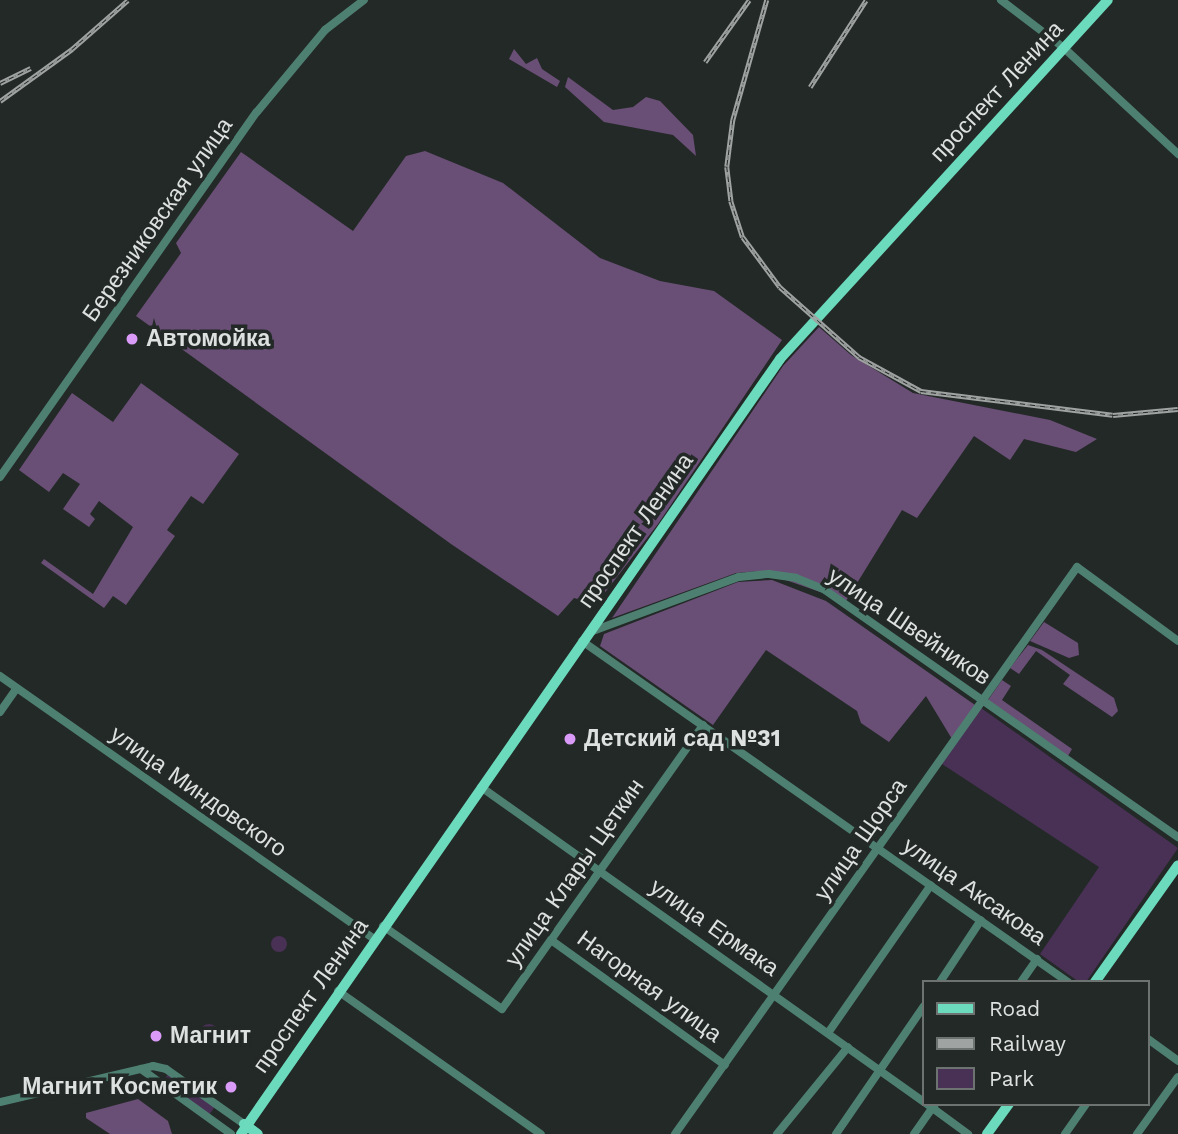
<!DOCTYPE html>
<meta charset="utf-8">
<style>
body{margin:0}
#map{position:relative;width:1178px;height:1134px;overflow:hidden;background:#232927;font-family:"Work Sans",sans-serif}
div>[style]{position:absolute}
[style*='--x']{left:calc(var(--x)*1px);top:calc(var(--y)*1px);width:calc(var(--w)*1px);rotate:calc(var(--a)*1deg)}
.green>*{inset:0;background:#493055;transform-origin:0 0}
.round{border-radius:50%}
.forest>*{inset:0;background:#694e75}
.minor>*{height:8px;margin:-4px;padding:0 4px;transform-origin:4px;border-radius:4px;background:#4e8072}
.major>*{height:10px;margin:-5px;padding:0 5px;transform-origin:5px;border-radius:5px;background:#6bdabd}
.rail>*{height:4.5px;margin-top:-2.25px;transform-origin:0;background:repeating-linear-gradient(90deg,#232927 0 5px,#9fa3a2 0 10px);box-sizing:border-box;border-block:2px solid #9fa3a2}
.dots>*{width:19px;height:19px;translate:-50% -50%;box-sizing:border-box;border:4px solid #232927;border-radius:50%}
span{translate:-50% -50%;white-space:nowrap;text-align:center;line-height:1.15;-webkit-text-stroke:7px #232927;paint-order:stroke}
.street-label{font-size:23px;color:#dde1e0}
.poi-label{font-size:23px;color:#dde1e0;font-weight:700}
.left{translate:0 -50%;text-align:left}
.right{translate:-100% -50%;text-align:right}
.legend{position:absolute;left:922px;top:980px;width:228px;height:126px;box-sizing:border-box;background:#232927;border:2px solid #6d7371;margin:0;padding:9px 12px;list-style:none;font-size:21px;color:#dde1e0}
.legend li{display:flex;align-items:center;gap:14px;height:35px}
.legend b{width:35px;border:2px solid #6d7371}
</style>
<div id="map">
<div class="green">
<i style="clip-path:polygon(981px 708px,1178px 848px,1086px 982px,1079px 982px,1040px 954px,1099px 867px,942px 764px)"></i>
<i class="round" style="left:271px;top:936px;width:16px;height:16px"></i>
<i class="round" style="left:199px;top:1024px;width:20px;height:20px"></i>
<i style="left:169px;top:1073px;width:57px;height:10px;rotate:36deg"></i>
</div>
<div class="forest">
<i style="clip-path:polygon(514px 49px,526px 64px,537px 58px,542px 69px,560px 81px,557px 87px,509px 59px)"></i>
<i style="clip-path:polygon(568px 77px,613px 110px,633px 107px,646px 97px,660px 101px,693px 135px,696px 156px,673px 135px,604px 122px,565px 87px)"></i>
<i style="clip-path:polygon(425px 151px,503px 183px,600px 258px,660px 281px,714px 291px,782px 340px,658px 524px,596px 604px,574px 598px,558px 616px,451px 544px,136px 316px,181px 253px,176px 243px,241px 152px,353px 231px,406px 156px)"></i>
<i style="clip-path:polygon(819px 327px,851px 355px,913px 393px,1050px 420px,1097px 439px,1076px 452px,1024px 439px,1010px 460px,974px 436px,917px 518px,902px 510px,846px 601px,760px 571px,736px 573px,612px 618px,783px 366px)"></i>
<i style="clip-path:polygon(141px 383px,239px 454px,203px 504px,191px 496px,167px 530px,175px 536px,126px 605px,113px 596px,104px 608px,41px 563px,44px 559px,93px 594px,133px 527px,99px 501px,90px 514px,95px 519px,89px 527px,63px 509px,80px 484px,63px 473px,49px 492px,19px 470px,72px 393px,113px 422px)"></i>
<i style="clip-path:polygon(772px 580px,826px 601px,975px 705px,952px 739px,926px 696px,889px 742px,861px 723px,857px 711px,766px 650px,713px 725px,600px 646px,604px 634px,720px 589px,738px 582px)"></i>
<i style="clip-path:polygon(1044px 622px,1078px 643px,1079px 655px,1069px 658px,1030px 641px)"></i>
<i style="clip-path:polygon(1028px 645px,1042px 650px,1114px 698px,1118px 711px,1112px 717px,1063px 684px,1070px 675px,1036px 651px,1019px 674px,1010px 668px)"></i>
<i style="clip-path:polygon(1002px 680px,1011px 686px,1002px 700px,1072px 749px,1068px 756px,988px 700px)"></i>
<i style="clip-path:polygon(138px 1099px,168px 1121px,172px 1134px,110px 1134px,86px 1118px,86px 1113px)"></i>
</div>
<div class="minor">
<i style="--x:1001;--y:0;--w:79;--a:37.3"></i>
<i style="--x:1064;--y:48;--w:156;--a:42.9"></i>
<i style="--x:0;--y:477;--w:446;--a:-54.9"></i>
<i style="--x:257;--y:112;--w:107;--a:-50.3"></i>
<i style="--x:325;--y:30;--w:49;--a:-37.6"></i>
<i style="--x:590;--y:632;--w:159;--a:-20.3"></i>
<i style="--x:739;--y:577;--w:30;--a:-6"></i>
<i style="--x:769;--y:574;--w:27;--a:8"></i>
<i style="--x:796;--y:578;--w:31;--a:22"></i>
<i style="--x:825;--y:590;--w:431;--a:35"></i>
<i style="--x:582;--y:641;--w:594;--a:35.06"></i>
<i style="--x:0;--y:676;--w:457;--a:35.1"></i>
<i style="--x:0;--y:712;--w:29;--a:-55"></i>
<i style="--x:481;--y:787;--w:544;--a:35.42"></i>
<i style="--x:383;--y:926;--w:145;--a:34.9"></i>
<i style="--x:502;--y:1009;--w:348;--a:-54.7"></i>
<i style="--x:551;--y:940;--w:214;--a:35.7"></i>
<i style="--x:940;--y:982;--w:74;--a:-56.5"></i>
<i style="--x:1021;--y:982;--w:28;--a:-55"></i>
<i style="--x:338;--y:991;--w:248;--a:35.2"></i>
<i style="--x:828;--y:1033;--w:180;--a:-55.2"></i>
<i style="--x:1148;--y:1039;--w:37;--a:36"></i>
<i style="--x:141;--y:1069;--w:111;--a:35.8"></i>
<i style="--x:0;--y:1102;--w:157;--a:-13.2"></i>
<i style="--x:153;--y:1066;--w:13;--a:13"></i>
<i style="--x:166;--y:1069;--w:95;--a:35.2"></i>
<i style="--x:927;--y:1104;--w:51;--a:36.2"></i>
<i style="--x:675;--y:1134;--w:695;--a:-54.66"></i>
<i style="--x:1077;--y:567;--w:125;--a:36.2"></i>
<i style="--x:777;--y:1134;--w:112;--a:-50.8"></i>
<i style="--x:836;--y:1134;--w:155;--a:-55.5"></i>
<i style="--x:914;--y:1134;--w:37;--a:-55"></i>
<i style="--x:1065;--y:1134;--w:37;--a:-55"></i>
<i style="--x:1137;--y:1134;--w:70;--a:-54.3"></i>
</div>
<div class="major">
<i style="--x:1095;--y:982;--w:143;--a:-54.6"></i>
<i style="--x:244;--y:1124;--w:17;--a:36"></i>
<i style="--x:241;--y:1134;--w:944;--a:-55.18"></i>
<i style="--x:780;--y:359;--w:486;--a:-47.6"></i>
<i style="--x:987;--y:1134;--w:37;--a:-54"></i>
</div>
<div class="rail">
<i style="--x:767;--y:0;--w:125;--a:105.8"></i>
<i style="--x:733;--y:120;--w:47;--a:97.3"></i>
<i style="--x:727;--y:167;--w:34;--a:83"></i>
<i style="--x:731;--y:201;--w:38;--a:72"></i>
<i style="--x:743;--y:237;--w:62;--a:53.5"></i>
<i style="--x:780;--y:287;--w:106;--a:41.5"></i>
<i style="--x:859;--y:357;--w:71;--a:28.7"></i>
<i style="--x:921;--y:391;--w:193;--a:7.1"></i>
<i style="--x:1113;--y:415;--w:65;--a:-5.3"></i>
<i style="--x:705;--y:62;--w:76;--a:-54.6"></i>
<i style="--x:0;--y:83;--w:34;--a:-26"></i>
<i style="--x:810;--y:87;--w:103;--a:-57.2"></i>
<i style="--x:0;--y:101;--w:89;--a:-35.8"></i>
<i style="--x:72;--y:49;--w:74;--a:-41.2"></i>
</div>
<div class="dots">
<i style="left:132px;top:339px;background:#da9af7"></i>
<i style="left:570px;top:739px;background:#da9af7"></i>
<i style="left:156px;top:1036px;background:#da9af7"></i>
<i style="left:231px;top:1087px;background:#da9af7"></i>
</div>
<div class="street-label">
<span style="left:997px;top:92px;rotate:-47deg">проспект Ленина</span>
<span style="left:158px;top:220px;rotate:-55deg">Березниковская улица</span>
<span style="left:636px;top:531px;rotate:-55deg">проспект Ленина</span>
<span style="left:909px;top:627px;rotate:34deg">улица Швейников</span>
<span style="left:198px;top:792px;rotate:35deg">улица Миндовского</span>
<span style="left:861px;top:840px;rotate:-55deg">улица Щорса</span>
<span style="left:575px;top:873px;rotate:-55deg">улица Клары Цеткин</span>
<span style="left:974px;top:892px;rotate:35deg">улица Аксакова</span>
<span style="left:714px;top:928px;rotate:35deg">улица Ермака</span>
<span style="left:649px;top:987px;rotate:36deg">Нагорная улица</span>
<span style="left:311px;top:996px;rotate:-55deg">проспект Ленина</span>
</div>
<div class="poi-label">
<span class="left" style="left:146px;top:339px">Автомойка</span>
<span class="left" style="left:584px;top:739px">Детский сад №31</span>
<span class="left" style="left:170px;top:1036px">Магнит</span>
<span class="right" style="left:217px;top:1087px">Магнит Косметик</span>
</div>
<ul class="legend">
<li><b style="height:9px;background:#6bdabd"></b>Road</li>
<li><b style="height:9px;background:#9fa3a2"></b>Railway</li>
<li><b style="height:19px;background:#493055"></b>Park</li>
</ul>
</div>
